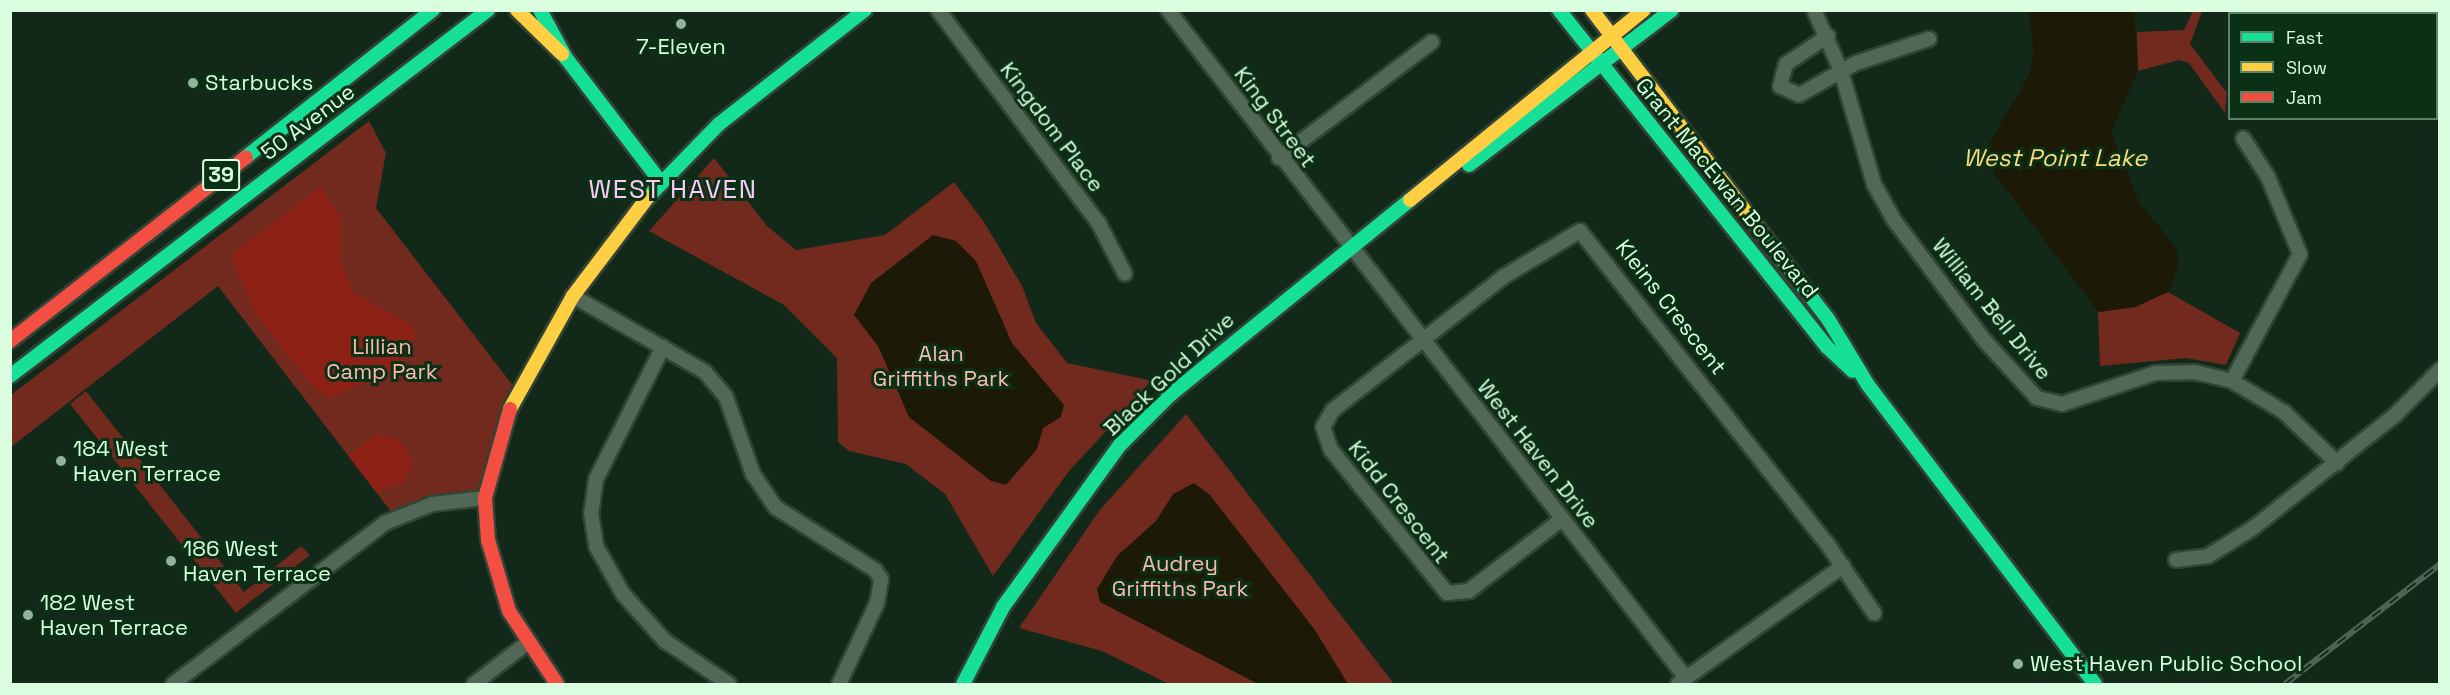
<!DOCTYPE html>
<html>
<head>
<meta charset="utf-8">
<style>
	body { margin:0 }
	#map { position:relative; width:2450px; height:695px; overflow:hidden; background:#122818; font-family:"Space Grotesk",sans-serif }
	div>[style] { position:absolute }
	.green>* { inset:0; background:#722a1f }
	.forest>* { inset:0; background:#8d2116 }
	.water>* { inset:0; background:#1d1907 }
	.roads { filter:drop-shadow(2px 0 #314435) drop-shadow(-2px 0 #314435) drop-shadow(0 2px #314435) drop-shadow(0 -2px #314435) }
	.street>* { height:14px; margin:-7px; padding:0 7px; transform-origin:7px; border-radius:7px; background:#506855 }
	.fast>* { height:14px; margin:-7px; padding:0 7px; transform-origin:7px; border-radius:7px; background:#16e098 }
	.slow>* { height:14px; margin:-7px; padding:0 7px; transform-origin:7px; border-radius:7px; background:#ffcf43 }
	.jam>* { height:14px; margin:-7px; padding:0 7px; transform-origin:7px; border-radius:7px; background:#f24e42 }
	.rail>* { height:6px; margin-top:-3px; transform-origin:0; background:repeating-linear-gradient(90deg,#0a3015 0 11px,#536858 0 22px); box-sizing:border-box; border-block:2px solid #536858 }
	.dots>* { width:16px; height:16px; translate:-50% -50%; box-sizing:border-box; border:3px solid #0a3015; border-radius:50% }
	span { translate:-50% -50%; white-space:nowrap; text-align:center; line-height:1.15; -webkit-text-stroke:6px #0a3015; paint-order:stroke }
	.shield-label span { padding:2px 4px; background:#0a3015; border:2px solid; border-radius:4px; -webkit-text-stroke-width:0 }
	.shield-label { font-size:21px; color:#dafddf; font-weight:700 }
	.poi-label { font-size:22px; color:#dafddf }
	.left { translate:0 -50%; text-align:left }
	.street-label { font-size:22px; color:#dafddf }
	.park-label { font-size:22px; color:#fbb9af }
	.water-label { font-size:24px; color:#fbd97e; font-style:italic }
	.quarter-label { font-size:26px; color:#fccbf7; letter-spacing:1.5px }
	.frame { position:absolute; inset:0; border:12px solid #dafddf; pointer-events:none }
	.legend { position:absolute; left:2228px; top:12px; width:210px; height:108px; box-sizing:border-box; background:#0a3015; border:2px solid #5d8266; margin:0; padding:8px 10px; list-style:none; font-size:18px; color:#dafddf }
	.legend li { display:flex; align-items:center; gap:12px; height:30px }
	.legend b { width:30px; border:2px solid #5d8266 }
</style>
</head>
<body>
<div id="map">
	<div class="green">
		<div style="clip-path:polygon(2193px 11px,2202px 11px,2190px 44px,2227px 93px,2225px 113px,2189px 63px,2179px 60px,2138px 71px,2137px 32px,2184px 30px)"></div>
		<div style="clip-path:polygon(369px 121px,386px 153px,376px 208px,518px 392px,485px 498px,396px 518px,218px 286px,11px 447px,11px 395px)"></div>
		<div style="clip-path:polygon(714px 158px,767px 226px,796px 250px,885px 235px,954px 182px,984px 222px,1022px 286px,1036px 323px,1067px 363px,1153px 381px,1069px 471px,993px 576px,945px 494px,906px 464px,849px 451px,838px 442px,837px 358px,784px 305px,649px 231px)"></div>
		<div style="clip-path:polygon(2168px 292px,2240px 333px,2226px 365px,2186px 358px,2100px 366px,2098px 312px,2135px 307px)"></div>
		<div style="clip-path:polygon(86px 391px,244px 592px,301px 546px,310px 555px,236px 613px,70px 404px)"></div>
		<div style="clip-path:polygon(1186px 414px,1394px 684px,1169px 684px,1102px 651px,1019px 628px,1099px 511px)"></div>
	</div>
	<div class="forest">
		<div style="clip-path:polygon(320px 187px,340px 216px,340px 261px,354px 294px,410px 324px,416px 334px,402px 365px,329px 398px,308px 381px,255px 313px,233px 262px,233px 254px)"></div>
		<div style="clip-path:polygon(376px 434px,399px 439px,413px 462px,404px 482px,376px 492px,349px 457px)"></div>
	</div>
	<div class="water">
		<div style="clip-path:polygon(2029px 11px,2134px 11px,2138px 71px,2111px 132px,2139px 202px,2177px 249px,2178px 268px,2168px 292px,2135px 307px,2098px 312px,1989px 166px,1986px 149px,2029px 75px,2034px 55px)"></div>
		<div style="clip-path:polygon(933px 235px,956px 241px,976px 261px,1012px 343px,1064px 405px,1061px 417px,1043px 428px,1037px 449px,1006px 485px,991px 481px,909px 417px,878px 346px,854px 315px,871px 283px)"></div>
		<div style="clip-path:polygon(1194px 483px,1210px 495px,1315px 630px,1348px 684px,1258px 684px,1100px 602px,1097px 589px,1117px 556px,1156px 521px,1173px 494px)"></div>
	</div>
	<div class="roads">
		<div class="street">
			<div style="left:938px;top:10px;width:268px;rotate:53deg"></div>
			<div style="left:1099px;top:224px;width:56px;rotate:62.5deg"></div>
			<div style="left:1168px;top:10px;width:845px;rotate:52.21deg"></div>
			<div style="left:1686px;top:678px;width:10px;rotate:143deg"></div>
			<div style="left:1814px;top:10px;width:67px;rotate:66.1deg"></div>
			<div style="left:1841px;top:71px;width:118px;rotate:73.7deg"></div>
			<div style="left:1874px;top:184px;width:41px;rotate:60.9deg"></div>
			<div style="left:1894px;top:220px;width:151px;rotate:53.1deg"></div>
			<div style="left:1985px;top:341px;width:77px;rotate:47.6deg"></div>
			<div style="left:2037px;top:398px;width:26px;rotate:13deg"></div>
			<div style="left:2062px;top:404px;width:98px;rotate:-18.4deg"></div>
			<div style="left:2155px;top:373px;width:39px;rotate:-1deg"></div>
			<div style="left:2194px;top:372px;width:39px;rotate:13deg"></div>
			<div style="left:2232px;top:381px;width:61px;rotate:30.8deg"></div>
			<div style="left:2284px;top:412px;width:74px;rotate:43.9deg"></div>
			<div style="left:1828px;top:36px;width:50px;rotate:146.3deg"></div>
			<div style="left:1786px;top:64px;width:23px;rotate:105deg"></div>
			<div style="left:1780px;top:86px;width:21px;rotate:25deg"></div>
			<div style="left:1799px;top:95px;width:65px;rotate:-29.3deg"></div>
			<div style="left:1856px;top:63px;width:77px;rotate:-18.2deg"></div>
			<div style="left:1279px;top:158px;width:192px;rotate:-37.2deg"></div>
			<div style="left:573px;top:296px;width:152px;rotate:29.9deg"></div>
			<div style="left:705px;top:372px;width:33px;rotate:50deg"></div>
			<div style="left:726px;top:397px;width:82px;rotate:70.7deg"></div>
			<div style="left:753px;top:474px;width:40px;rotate:56deg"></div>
			<div style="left:775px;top:507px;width:118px;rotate:32.2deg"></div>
			<div style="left:875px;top:570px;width:11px;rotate:56deg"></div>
			<div style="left:881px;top:579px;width:24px;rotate:99deg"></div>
			<div style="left:877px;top:603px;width:89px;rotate:115.1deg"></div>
			<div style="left:663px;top:347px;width:148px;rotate:116.9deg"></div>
			<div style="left:596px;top:479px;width:34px;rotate:98deg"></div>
			<div style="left:591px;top:513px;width:33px;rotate:81deg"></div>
			<div style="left:596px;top:546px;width:55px;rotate:60.6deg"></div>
			<div style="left:623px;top:594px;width:63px;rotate:48.2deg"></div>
			<div style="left:665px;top:641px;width:77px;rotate:33.9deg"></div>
			<div style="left:2232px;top:381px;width:144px;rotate:-61.8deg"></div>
			<div style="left:2300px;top:254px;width:83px;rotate:-112.6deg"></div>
			<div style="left:2268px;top:177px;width:46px;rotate:-122.7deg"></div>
			<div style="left:1562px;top:519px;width:118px;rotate:142.3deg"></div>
			<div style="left:1469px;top:591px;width:22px;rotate:175deg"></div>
			<div style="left:1447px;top:593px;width:184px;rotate:-129deg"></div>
			<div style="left:1331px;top:450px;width:24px;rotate:-109deg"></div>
			<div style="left:1323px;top:427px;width:20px;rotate:-60deg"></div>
			<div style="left:1333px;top:410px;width:216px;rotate:-38deg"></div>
			<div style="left:1503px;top:277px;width:90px;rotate:-30.9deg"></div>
			<div style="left:1580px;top:231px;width:397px;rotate:51.7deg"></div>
			<div style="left:1826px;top:542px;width:86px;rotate:55.9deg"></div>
			<div style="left:2176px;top:560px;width:32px;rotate:-7deg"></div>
			<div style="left:2208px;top:556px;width:53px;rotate:-31.9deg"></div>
			<div style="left:2253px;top:528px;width:181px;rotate:-38.5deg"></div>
			<div style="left:2395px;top:415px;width:64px;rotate:-45deg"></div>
			<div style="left:1686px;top:678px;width:193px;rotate:-35.5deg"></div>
			<div style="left:173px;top:684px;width:266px;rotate:-37.2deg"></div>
			<div style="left:385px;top:523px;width:51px;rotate:-22deg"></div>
			<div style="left:432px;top:504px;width:53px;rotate:-6.5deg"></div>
			<div style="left:474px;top:684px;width:67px;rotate:-37.7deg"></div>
		</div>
		<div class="fast">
			<div style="left:540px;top:10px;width:55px;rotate:61.6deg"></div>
			<div style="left:566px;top:58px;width:155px;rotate:52.6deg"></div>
			<div style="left:1559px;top:10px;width:431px;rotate:51.5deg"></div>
			<div style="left:1827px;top:347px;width:35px;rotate:43deg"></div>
			<div style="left:246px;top:157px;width:238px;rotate:-38.2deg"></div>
			<div style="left:1469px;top:165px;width:255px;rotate:-37.4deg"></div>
			<div style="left:648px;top:197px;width:102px;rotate:-45.8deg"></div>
			<div style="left:719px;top:124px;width:185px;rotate:-38deg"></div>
			<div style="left:1759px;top:229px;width:113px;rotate:52.5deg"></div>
			<div style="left:1828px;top:319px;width:77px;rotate:58.8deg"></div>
			<div style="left:1868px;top:385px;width:375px;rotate:52.8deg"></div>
			<div style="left:10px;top:376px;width:602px;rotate:-37.44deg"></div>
			<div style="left:963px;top:684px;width:87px;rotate:-62.5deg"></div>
			<div style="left:1003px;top:607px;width:200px;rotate:-54.2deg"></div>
			<div style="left:1120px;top:445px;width:71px;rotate:-45deg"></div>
			<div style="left:1170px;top:395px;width:309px;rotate:-39.1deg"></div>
		</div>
		<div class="slow">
			<div style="left:517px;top:10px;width:63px;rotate:44.4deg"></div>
			<div style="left:1592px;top:10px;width:275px;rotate:52.7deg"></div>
			<div style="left:2412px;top:10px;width:4px;rotate:90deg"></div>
			<div style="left:2436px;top:96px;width:10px;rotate:66deg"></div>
			<div style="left:1410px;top:200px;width:301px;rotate:-39.1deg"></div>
			<div style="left:510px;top:409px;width:129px;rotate:-60.9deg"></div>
			<div style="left:573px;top:296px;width:124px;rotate:-52.9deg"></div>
		</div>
		<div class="jam">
			<div style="left:10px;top:341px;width:299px;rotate:-37.9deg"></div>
			<div style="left:510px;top:409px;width:92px;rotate:105.7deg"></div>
			<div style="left:485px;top:498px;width:42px;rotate:85.9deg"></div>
			<div style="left:488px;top:540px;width:74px;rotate:73.5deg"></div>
			<div style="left:509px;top:611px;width:87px;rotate:56.7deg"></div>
		</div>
	</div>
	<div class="rail">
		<div style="left:2285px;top:684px;width:196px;rotate:-37.7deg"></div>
	</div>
	<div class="dots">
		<div style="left:681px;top:24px;background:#94b299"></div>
		<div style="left:193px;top:83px;background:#94b299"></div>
		<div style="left:61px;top:461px;background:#94b299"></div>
		<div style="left:171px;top:561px;background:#94b299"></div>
		<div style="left:28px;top:615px;background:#94b299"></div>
		<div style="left:2018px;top:664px;background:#94b299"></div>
	</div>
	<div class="shield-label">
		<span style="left:221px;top:175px">39</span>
	</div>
	<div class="poi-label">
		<span style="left:681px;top:47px">7-Eleven</span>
		<span class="left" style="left:205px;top:83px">Starbucks</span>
		<span class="left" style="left:73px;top:461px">184 West<br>Haven Terrace</span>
		<span class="left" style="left:183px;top:561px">186 West<br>Haven Terrace</span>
		<span class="left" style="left:40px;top:615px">182 West<br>Haven Terrace</span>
		<span class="left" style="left:2030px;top:664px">West Haven Public School</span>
	</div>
	<div class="street-label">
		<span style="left:1275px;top:117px;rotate:53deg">King Street</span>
		<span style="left:308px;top:122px;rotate:-37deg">50 Avenue</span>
		<span style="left:1052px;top:127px;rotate:53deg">Kingdom Place</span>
		<span style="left:1727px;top:188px;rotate:51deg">Grant MacEwan Boulevard</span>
		<span style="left:1671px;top:307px;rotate:52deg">Kleins Crescent</span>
		<span style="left:1992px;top:309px;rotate:51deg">William Bell Drive</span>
		<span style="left:1169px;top:374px;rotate:-43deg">Black Gold Drive</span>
		<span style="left:1538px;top:454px;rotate:52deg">West Haven Drive</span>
		<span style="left:1399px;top:502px;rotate:52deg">Kidd Crescent</span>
	</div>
	<div class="park-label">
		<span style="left:382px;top:359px">Lillian<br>Camp Park</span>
		<span style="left:941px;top:366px">Alan<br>Griffiths Park</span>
		<span style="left:1180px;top:576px">Audrey<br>Griffiths Park</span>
	</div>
	<div class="water-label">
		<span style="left:2055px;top:158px">West Point Lake</span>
	</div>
	<div class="quarter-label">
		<span style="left:673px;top:190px">WEST HAVEN</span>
	</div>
	<div class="frame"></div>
	<ul class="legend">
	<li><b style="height:8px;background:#16e098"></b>Fast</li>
	<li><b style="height:8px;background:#ffcf43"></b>Slow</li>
	<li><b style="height:8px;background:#f24e42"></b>Jam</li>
	</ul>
</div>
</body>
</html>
